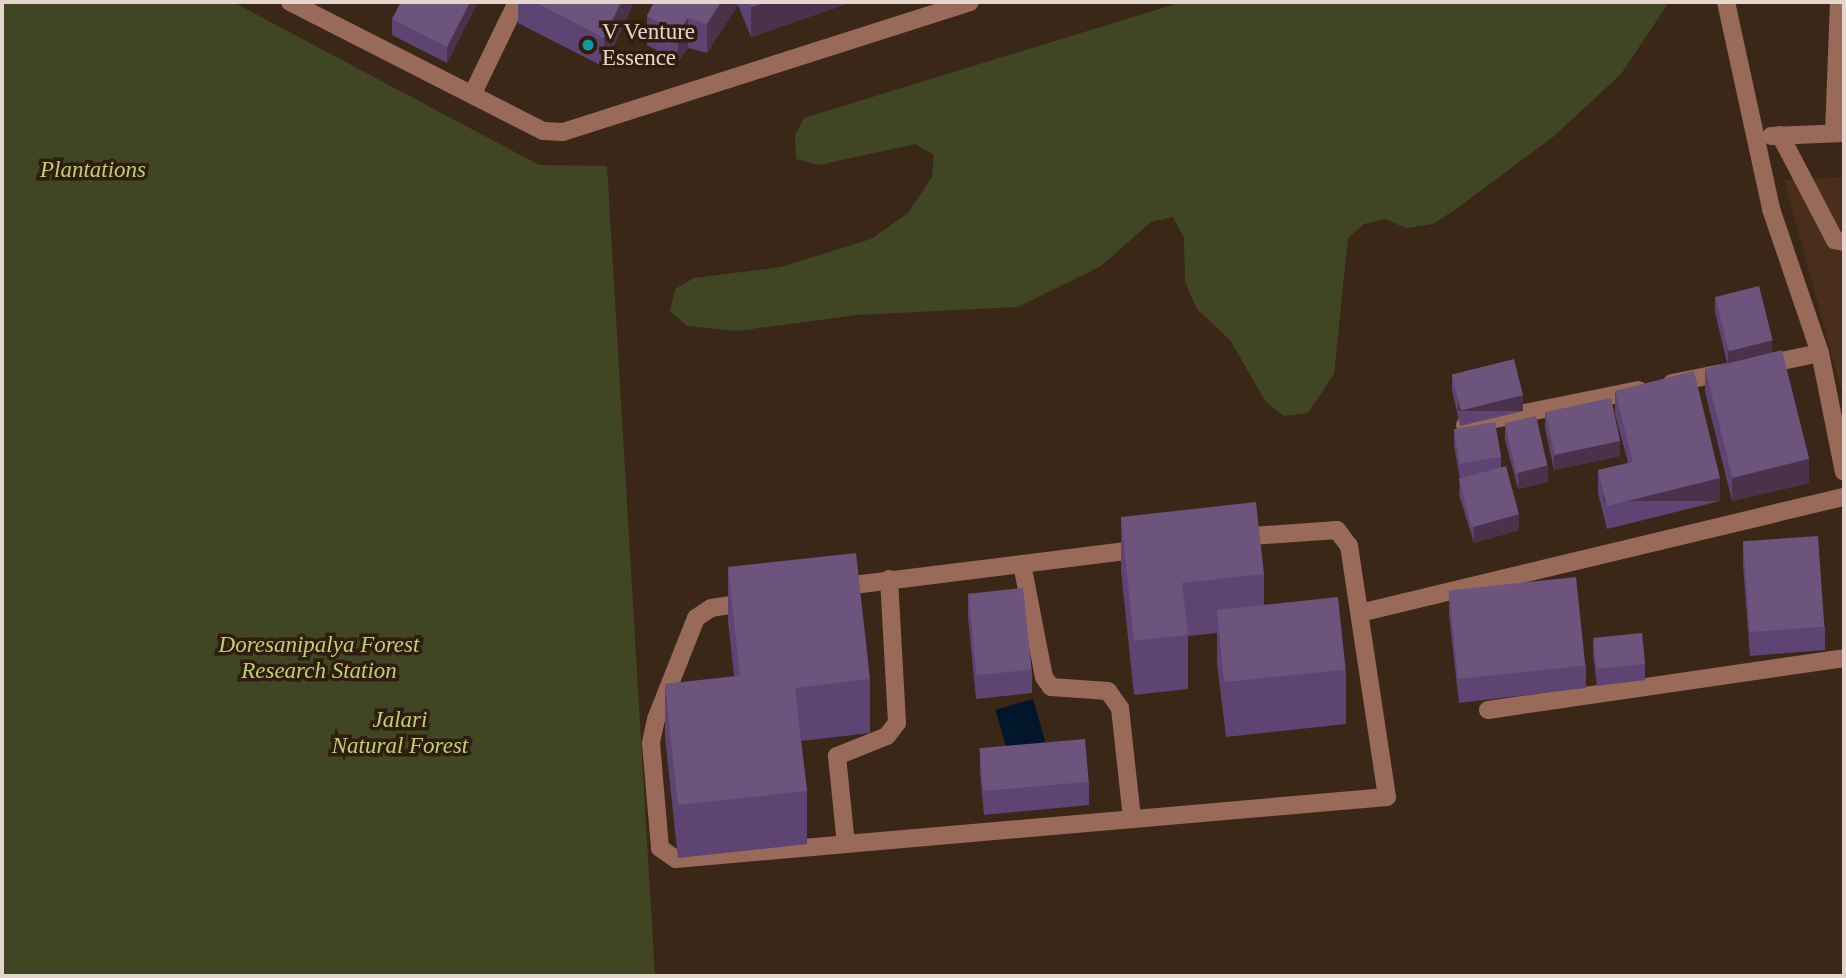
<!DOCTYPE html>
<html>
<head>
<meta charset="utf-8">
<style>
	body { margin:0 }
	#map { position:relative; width:1846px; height:978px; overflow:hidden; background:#3b2717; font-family:Georgia,serif }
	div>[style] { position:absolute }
	.built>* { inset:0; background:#492f1b }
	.green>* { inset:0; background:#404624 }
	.water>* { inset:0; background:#01152b; transform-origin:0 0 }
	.minor>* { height:18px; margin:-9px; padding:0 9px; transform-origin:9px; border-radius:9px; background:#99695a }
	.wall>* { inset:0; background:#5d4473 }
	.shaded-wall>* { inset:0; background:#49324a; transform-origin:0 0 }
	.building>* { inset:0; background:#6c547c; transform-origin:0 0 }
	.dots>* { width:19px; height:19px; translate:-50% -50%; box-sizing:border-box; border:4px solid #311d0e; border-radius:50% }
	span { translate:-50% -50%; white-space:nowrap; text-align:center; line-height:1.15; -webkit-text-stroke:7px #311d0e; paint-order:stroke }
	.poi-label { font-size:23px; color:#e4d6cc }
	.left { translate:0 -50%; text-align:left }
	.park-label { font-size:23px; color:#bfcf74; font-style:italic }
	.frame { position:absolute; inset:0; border:4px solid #e4d6cc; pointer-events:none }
</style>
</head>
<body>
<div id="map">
	<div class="built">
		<div style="clip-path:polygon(1844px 177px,1844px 399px,1784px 180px)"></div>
	</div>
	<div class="green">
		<div style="clip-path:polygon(2px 2px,233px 2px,539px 165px,607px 166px,655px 976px,2px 976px)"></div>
		<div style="clip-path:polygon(1182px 2px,1669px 2px,1621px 74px,1553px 137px,1456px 209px,1433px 224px,1406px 228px,1385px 219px,1364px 224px,1348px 238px,1334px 374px,1308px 413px,1284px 416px,1266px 402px,1230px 340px,1197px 309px,1185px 282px,1184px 238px,1173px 217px,1151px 222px,1101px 266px,1018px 307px,856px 315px,737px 331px,687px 326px,670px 311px,675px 289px,694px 278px,781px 267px,871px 239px,908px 213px,932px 177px,934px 155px,915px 144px,819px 165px,796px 159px,795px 136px,804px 118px)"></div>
	</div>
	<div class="water">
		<div style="left:1033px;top:699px;width:66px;height:39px;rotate:74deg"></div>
	</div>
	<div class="minor">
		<div style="left:290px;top:2px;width:284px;rotate:27deg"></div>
		<div style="left:543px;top:131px;width:20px;rotate:3deg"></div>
		<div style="left:563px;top:132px;width:427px;rotate:-17.7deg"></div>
		<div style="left:1726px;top:2px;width:212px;rotate:77.7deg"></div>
		<div style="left:1771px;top:209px;width:152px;rotate:71.2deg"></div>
		<div style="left:1820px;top:353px;width:121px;rotate:78.6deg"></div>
		<div style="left:473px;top:93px;width:101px;rotate:-64.2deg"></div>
		<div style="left:1834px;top:133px;width:131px;rotate:-87.8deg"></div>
		<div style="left:1780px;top:135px;width:119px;rotate:62.4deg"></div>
		<div style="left:1835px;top:240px;width:9px;rotate:13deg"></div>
		<div style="left:1771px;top:136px;width:73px;rotate:-2.4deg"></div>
		<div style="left:1762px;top:365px;width:59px;rotate:-11.7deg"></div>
		<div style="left:1672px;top:383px;width:56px;rotate:-11.3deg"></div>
		<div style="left:1465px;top:425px;width:177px;rotate:-11.4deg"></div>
		<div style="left:1022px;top:564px;width:115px;rotate:79deg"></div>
		<div style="left:1044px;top:677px;width:12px;rotate:55deg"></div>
		<div style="left:1051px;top:687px;width:57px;rotate:4deg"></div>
		<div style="left:1108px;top:691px;width:21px;rotate:55deg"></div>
		<div style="left:1120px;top:708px;width:112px;rotate:83.8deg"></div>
		<div style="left:889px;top:579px;width:144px;rotate:86.8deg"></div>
		<div style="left:897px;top:723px;width:16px;rotate:128deg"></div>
		<div style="left:887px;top:736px;width:54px;rotate:158.2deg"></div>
		<div style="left:837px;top:756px;width:88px;rotate:84.2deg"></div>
		<div style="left:846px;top:844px;width:543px;rotate:-4.97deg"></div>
		<div style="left:1387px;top:797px;width:254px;rotate:-98.6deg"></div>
		<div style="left:1349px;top:546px;width:20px;rotate:-127deg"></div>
		<div style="left:1337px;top:530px;width:101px;rotate:176deg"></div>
		<div style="left:837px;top:587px;width:307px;rotate:-7.1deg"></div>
		<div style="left:751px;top:602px;width:40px;rotate:171.5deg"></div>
		<div style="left:711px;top:608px;width:18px;rotate:146deg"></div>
		<div style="left:696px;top:618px;width:109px;rotate:111.6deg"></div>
		<div style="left:656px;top:719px;width:25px;rotate:102deg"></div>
		<div style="left:651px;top:743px;width:105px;rotate:85.1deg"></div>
		<div style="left:660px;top:848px;width:19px;rotate:35deg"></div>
		<div style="left:676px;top:859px;width:171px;rotate:-5deg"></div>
		<div style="left:1364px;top:612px;width:494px;rotate:-13.5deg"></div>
		<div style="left:1488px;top:710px;width:360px;rotate:-8.3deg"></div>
	</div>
	<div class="wall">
		<div style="clip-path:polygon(401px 2px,478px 2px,447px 63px,392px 35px,392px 19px)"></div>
		<div style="clip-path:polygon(518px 2px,634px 2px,604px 67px,518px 23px)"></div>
		<div style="clip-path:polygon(654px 2px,852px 2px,751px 37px,738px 5px,707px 53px,688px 48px,678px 62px,647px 45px,647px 16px)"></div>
		<div style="clip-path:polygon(1715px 296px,1772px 353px,1809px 483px,1732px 501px,1705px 392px,1705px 369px,1727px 363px,1715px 312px)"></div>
		<div style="clip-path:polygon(1452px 374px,1523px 411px,1460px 426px,1452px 390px)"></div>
		<div style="clip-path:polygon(1615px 391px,1720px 501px,1607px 529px,1598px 493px,1598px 470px,1628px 463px,1615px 414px)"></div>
		<div style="clip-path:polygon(1545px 412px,1620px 456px,1554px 470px,1545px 428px)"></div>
		<div style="clip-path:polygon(1505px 424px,1548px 482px,1518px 489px,1505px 440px)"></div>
		<div style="clip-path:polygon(1454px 430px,1501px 456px,1501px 468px,1519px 530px,1474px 543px,1459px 495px,1460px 479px,1454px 446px)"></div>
		<div style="clip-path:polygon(1121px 517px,1264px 574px,1264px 605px,1346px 670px,1346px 724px,1226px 737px,1217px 664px,1217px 633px,1188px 636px,1188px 689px,1134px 695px,1121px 571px)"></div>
		<div style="clip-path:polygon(1743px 542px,1825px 627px,1825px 650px,1750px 656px,1743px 565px)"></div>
		<div style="clip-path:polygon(728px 567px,870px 679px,870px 733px,801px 741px,807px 791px,807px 844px,678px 858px,665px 738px,665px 684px,734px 676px,728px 621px)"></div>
		<div style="clip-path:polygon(1449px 592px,1586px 665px,1586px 688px,1459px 703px,1449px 615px)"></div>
		<div style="clip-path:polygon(968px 593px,1032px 670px,1032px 693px,976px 699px,968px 616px)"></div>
		<div style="clip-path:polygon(1593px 639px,1645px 664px,1645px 680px,1597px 686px,1593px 655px)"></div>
		<div style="clip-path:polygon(980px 750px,1089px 782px,1089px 805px,984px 815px,980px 773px)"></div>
	</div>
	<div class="shaded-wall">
		<div style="clip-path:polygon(470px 2px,478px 2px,447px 63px,447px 47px)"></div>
		<div style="clip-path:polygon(621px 2px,634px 2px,604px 67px,604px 38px)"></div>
		<div style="clip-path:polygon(721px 2px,738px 2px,738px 5px,707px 53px,707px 24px)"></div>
		<div style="clip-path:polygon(767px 2px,852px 2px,751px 37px,751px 7px)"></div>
		<div style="clip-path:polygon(688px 18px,688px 48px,678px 62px,678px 32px)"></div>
		<div style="clip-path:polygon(1772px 340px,1772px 356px,1728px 366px,1728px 350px)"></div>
		<div style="left:1523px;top:395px;width:16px;height:65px;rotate:90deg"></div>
		<div style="clip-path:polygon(1620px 441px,1620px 456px,1554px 470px,1554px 454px)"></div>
		<div style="clip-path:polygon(1809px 459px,1809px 483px,1732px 501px,1732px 478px)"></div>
		<div style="clip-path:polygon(1548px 466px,1548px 482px,1518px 489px,1518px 473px)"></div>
		<div style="left:1720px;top:478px;width:23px;height:116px;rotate:90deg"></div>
		<div style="clip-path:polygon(1519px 514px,1519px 530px,1474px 543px,1474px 527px)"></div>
	</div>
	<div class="building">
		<div style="clip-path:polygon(401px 2px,470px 2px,447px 47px,392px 19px)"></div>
		<div style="clip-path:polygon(535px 2px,621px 2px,604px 38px)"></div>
		<div style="clip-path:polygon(654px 2px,721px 2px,707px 24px,688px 18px,678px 32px,647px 16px)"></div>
		<div style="clip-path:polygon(749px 2px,767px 2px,751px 7px)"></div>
		<div style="left:1759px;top:286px;width:56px;height:45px;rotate:76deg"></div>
		<div style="left:1782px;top:350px;width:112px;height:79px;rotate:76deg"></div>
		<div style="left:1514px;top:359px;width:37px;height:64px;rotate:76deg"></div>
		<div style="clip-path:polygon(1694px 371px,1720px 478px,1607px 506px,1598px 470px,1633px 462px,1615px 391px)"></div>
		<div style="left:1611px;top:398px;width:44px;height:67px;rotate:78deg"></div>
		<div style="left:1536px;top:416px;width:51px;height:32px;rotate:77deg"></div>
		<div style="left:1495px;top:422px;width:35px;height:42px;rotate:80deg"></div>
		<div style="left:1506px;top:466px;width:50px;height:49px;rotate:75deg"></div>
		<div style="clip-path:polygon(1256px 502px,1264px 574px,1182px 583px,1188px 635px,1134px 641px,1121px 517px)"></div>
		<div style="left:1818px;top:536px;width:91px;height:75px;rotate:86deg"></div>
		<div style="clip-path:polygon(856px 553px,870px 679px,795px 688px,807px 791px,678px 805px,665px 684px,740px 676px,728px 567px)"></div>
		<div style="left:1576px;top:577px;width:89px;height:128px;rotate:84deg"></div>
		<div style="left:1023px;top:588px;width:82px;height:55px;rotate:84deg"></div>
		<div style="left:1338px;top:597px;width:73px;height:122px;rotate:84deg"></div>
		<div style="left:1642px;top:633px;width:31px;height:49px;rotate:84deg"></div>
		<div style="left:1085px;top:739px;width:43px;height:106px;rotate:85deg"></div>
	</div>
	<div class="dots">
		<div style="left:588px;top:45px;background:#0f9aa8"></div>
	</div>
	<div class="poi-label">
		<span class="left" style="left:602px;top:45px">V Venture<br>Essence</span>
	</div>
	<div class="park-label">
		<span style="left:93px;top:170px">Plantations</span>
		<span style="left:319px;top:658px">Doresanipalya Forest<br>Research Station</span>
		<span style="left:400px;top:733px">Jalari<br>Natural Forest</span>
	</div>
	<div class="frame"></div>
</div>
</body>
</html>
